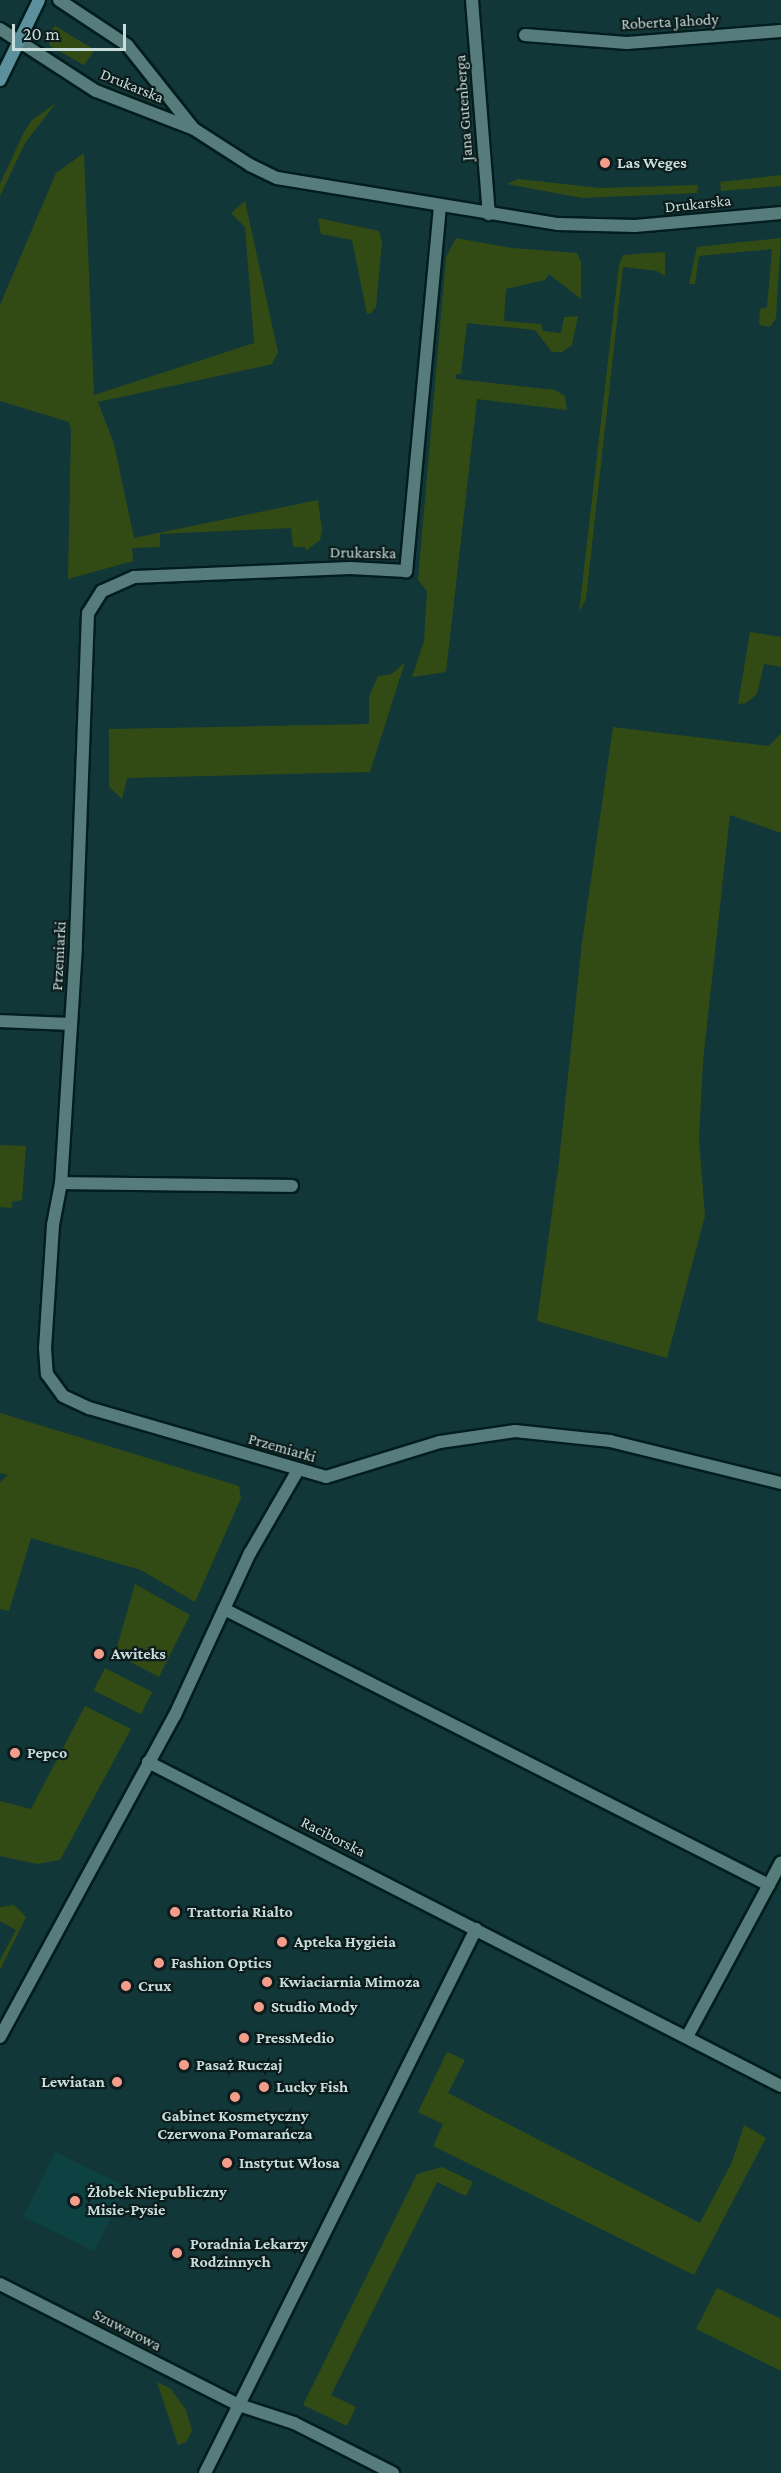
<!DOCTYPE html>
<html>
<head>
<meta charset="utf-8">
<style>
	body { margin:0 }
	#map { position:relative; width:781px; height:2473px; overflow:hidden; background:#123738; font-family:"Crimson Pro",serif }
	div>[style] { position:absolute }
	.built>* { inset:0; background:#0e4242; transform-origin:0 0 }
	.green>* { inset:0; background:#324b15; transform-origin:0 0 }
	.roads { filter:drop-shadow(2px 0 #021d1e) drop-shadow(-2px 0 #021d1e) drop-shadow(0 2px #021d1e) drop-shadow(0 -2px #021d1e) }
	.street>* { height:12px; margin:-6px; padding:0 6px; transform-origin:6px; border-radius:6px; background:#567c7c }
	.secondary>* { height:12px; margin:-6px; padding:0 6px; transform-origin:6px; border-radius:6px; background:#5b909c }
	.dots>* { width:16px; height:16px; translate:-50% -50%; box-sizing:border-box; border:3px solid #0c1c1c; border-radius:50% }
	span { translate:-50% -50%; white-space:nowrap; text-align:center; line-height:1.15; -webkit-text-stroke:4.5px #0c1c1c; paint-order:stroke }
	.street-label { font-size:16px; color:#c8dcdb }
	.poi-label { font-size:16px; color:#c8dcdb; font-weight:700 }
	.left { translate:0 -50%; text-align:left }
	.right { translate:-100% -50%; text-align:right }
	.scale { position:absolute; left:12px; top:24px; width:114px; height:27px; box-sizing:border-box; border:3px solid #c8dcdb; border-top:0; padding-left:8px; font-size:18px; line-height:21px; white-space:nowrap; color:#c8dcdb; -webkit-text-stroke:4px #0c1c1c; paint-order:stroke }
</style>
</head>
<body>
<div id="map">
	<div class="built">
		<div style="left:55px;top:2152px;width:79px;height:72px;rotate:26deg"></div>
	</div>
	<div class="green">
		<div style="clip-path:polygon(55px 26px,95px 50px,84px 65px,50px 46px,47px 36px)"></div>
		<div style="clip-path:polygon(56px 103px,25px 143px,0 196px,0 184px,23px 134px,32px 120px)"></div>
		<div style="clip-path:polygon(84px 153px,94px 395px,254px 343px,245px 227px,231px 213px,245px 201px,278px 352px,272px 364px,264px 366px,98px 402px,114px 444px,134px 538px,318px 500px,322px 531px,320px 540px,306px 551px,305px 547px,293px 547px,291px 528px,160px 534px,160px 547px,132px 548px,133px 561px,68px 579px,71px 430px,69px 422px,0 401px,0 305px,56px 173px)"></div>
		<div style="clip-path:polygon(781px 175px,781px 186px,721px 191px,720px 182px)"></div>
		<div style="clip-path:polygon(518px 179px,600px 188px,698px 185px,697px 193px,582px 198px,507px 184px)"></div>
		<div style="clip-path:polygon(318px 218px,379px 231px,382px 242px,376px 307px,371px 313px,367px 314px,352px 240px,321px 234px)"></div>
		<div style="clip-path:polygon(456px 238px,512px 248px,577px 253px,581px 262px,581px 299px,549px 274px,545px 280px,506px 289px,504px 321px,541px 324px,543px 331px,561px 333px,564px 317px,578px 316px,572px 345px,562px 352px,552px 352px,535px 330px,467px 323px,461px 374px,456px 374px,456px 379px,555px 390px,565px 396px,567px 410px,477px 399px,446px 672px,412px 677px,424px 641px,427px 591px,418px 580px,446px 257px)"></div>
		<div style="clip-path:polygon(781px 238px,776px 318px,770px 327px,759px 325px,760px 309px,767px 307px,772px 249px,699px 256px,695px 284px,689px 284px,697px 247px)"></div>
		<div style="clip-path:polygon(665px 252px,665px 276px,657px 271px,623px 267px,586px 599px,579px 612px,619px 265px,623px 255px)"></div>
		<div style="clip-path:polygon(750px 632px,781px 637px,781px 667px,764px 664px,757px 694px,746px 703px,738px 704px)"></div>
		<div style="clip-path:polygon(405px 662px,370px 772px,127px 778px,122px 799px,109px 787px,109px 729px,369px 724px,369px 696px,378px 676px,392px 674px)"></div>
		<div style="clip-path:polygon(613px 727px,769px 746px,781px 733px,781px 833px,730px 815px,703px 1061px,699px 1139px,705px 1216px,667px 1358px,537px 1321px,559px 1162px,582px 942px)"></div>
		<div style="clip-path:polygon(0 1145px,26px 1146px,22px 1200px,12px 1202px,12px 1208px,0 1207px)"></div>
		<div style="clip-path:polygon(0 1413px,239px 1486px,241px 1498px,195px 1602px,141px 1570px,31px 1538px,9px 1611px,0 1609px,0 1482px,8px 1475px,0 1473px)"></div>
		<div style="clip-path:polygon(135px 1584px,190px 1615px,159px 1677px,115px 1654px)"></div>
		<div style="left:105px;top:1668px;width:53px;height:25px;rotate:27deg"></div>
		<div style="clip-path:polygon(85px 1706px,131px 1729px,60px 1860px,37px 1864px,0 1856px,0 1801px,31px 1809px)"></div>
		<div style="clip-path:polygon(14px 1905px,26px 1917px,0 1970px,0 1960px,16px 1930px,0 1921px,0 1907px)"></div>
		<div style="clip-path:polygon(447px 2052px,465px 2060px,448px 2093px,700px 2223px,732px 2162px,744px 2125px,766px 2138px,694px 2275px,433px 2146px,443px 2124px,418px 2112px)"></div>
		<div style="clip-path:polygon(442px 2167px,473px 2182px,466px 2196px,437px 2182px,331px 2395px,356px 2407px,347px 2426px,303px 2405px,417px 2174px)"></div>
		<div style="clip-path:polygon(717px 2288px,781px 2319px,781px 2371px,696px 2329px)"></div>
		<div style="clip-path:polygon(157px 2382px,171px 2389px,186px 2410px,192px 2431px,186px 2442px,178px 2445px)"></div>
	</div>
	<div class="roads">
		<div class="street">
			<div style="left:59px;top:0;width:82px;rotate:33.5deg"></div>
			<div style="left:127px;top:45px;width:106px;rotate:51.5deg"></div>
			<div style="left:472px;top:0;width:215px;rotate:85.5deg"></div>
			<div style="left:0;top:29px;width:114px;rotate:32.9deg"></div>
			<div style="left:96px;top:91px;width:105px;rotate:21.2deg"></div>
			<div style="left:194px;top:129px;width:67px;rotate:32.7deg"></div>
			<div style="left:250px;top:165px;width:30px;rotate:26deg"></div>
			<div style="left:277px;top:178px;width:285px;rotate:9.3deg"></div>
			<div style="left:558px;top:224px;width:77px;rotate:1.5deg"></div>
			<div style="left:635px;top:226px;width:147px;rotate:-5.1deg"></div>
			<div style="left:525px;top:35px;width:102px;rotate:4.5deg"></div>
			<div style="left:627px;top:43px;width:154px;rotate:-4.5deg"></div>
			<div style="left:440px;top:206px;width:367px;rotate:95.3deg"></div>
			<div style="left:406px;top:571px;width:56px;rotate:-176.9deg"></div>
			<div style="left:350px;top:568px;width:216px;rotate:177.6deg"></div>
			<div style="left:134px;top:577px;width:35px;rotate:156deg"></div>
			<div style="left:102px;top:591px;width:26px;rotate:122deg"></div>
			<div style="left:88px;top:613px;width:333px;rotate:92.1deg"></div>
			<div style="left:76px;top:946px;width:237px;rotate:93.6deg"></div>
			<div style="left:61px;top:1183px;width:43px;rotate:100.8deg"></div>
			<div style="left:53px;top:1225px;width:123px;rotate:93.7deg"></div>
			<div style="left:45px;top:1348px;width:26px;rotate:86deg"></div>
			<div style="left:47px;top:1374px;width:27px;rotate:54deg"></div>
			<div style="left:63px;top:1396px;width:29px;rotate:25deg"></div>
			<div style="left:89px;top:1408px;width:247px;rotate:16.2deg"></div>
			<div style="left:326px;top:1477px;width:119px;rotate:-17.1deg"></div>
			<div style="left:440px;top:1442px;width:76px;rotate:-8.3deg"></div>
			<div style="left:515px;top:1431px;width:96px;rotate:6deg"></div>
			<div style="left:610px;top:1441px;width:176px;rotate:13.8deg"></div>
			<div style="left:0;top:1021px;width:71px;rotate:2.4deg"></div>
			<div style="left:61px;top:1183px;width:231px;rotate:0.7deg"></div>
			<div style="left:224px;top:1609px;width:611px;rotate:26.86deg"></div>
			<div style="left:148px;top:1762px;width:711px;rotate:27.11deg"></div>
			<div style="left:688px;top:2035px;width:196px;rotate:-61.7deg"></div>
			<div style="left:0;top:2037px;width:366px;rotate:-61.5deg"></div>
			<div style="left:175px;top:1715px;width:179px;rotate:-65.2deg"></div>
			<div style="left:250px;top:1553px;width:96px;rotate:-60deg"></div>
			<div style="left:0;top:2284px;width:268px;rotate:26.9deg"></div>
			<div style="left:239px;top:2405px;width:58px;rotate:18.1deg"></div>
			<div style="left:294px;top:2423px;width:111px;rotate:26.8deg"></div>
			<div style="left:205px;top:2473px;width:608px;rotate:-63.52deg"></div>
		</div>
		<div class="secondary">
			<div style="left:0;top:80px;width:89px;rotate:-64deg"></div>
		</div>
	</div>
	<div class="dots">
		<div style="left:605px;top:163px;background:#f49d8b"></div>
		<div style="left:99px;top:1654px;background:#f49d8b"></div>
		<div style="left:15px;top:1753px;background:#f49d8b"></div>
		<div style="left:175px;top:1912px;background:#f49d8b"></div>
		<div style="left:282px;top:1942px;background:#f49d8b"></div>
		<div style="left:159px;top:1963px;background:#f49d8b"></div>
		<div style="left:267px;top:1982px;background:#f49d8b"></div>
		<div style="left:126px;top:1986px;background:#f49d8b"></div>
		<div style="left:259px;top:2007px;background:#f49d8b"></div>
		<div style="left:244px;top:2038px;background:#f49d8b"></div>
		<div style="left:184px;top:2065px;background:#f49d8b"></div>
		<div style="left:117px;top:2082px;background:#f49d8b"></div>
		<div style="left:264px;top:2087px;background:#f49d8b"></div>
		<div style="left:235px;top:2097px;background:#f49d8b"></div>
		<div style="left:227px;top:2163px;background:#f49d8b"></div>
		<div style="left:75px;top:2201px;background:#f49d8b"></div>
		<div style="left:177px;top:2253px;background:#f49d8b"></div>
	</div>
	<div class="street-label">
		<span style="left:670px;top:22px;rotate:-3deg">Roberta Jahody</span>
		<span style="left:132px;top:86px;rotate:22deg">Drukarska</span>
		<span style="left:464px;top:108px;rotate:-94deg">Jana Gutenberga</span>
		<span style="left:698px;top:204px;rotate:-6deg">Drukarska</span>
		<span style="left:363px;top:553px;rotate:1deg">Drukarska</span>
		<span style="left:59px;top:956px;rotate:-87deg">Przemiarki</span>
		<span style="left:282px;top:1448px;rotate:16deg">Przemiarki</span>
		<span style="left:333px;top:1837px;rotate:27deg">Raciborska</span>
		<span style="left:127px;top:2330px;rotate:27deg">Szuwarowa</span>
	</div>
	<div class="poi-label">
		<span class="left" style="left:617px;top:163px">Las Weges</span>
		<span class="left" style="left:111px;top:1654px">Awiteks</span>
		<span class="left" style="left:27px;top:1753px">Pepco</span>
		<span class="left" style="left:187px;top:1912px">Trattoria Rialto</span>
		<span class="left" style="left:294px;top:1942px">Apteka Hygieia</span>
		<span class="left" style="left:171px;top:1963px">Fashion Optics</span>
		<span class="left" style="left:279px;top:1982px">Kwiaciarnia Mimoza</span>
		<span class="left" style="left:138px;top:1986px">Crux</span>
		<span class="left" style="left:271px;top:2007px">Studio Mody</span>
		<span class="left" style="left:256px;top:2038px">PressMedio</span>
		<span class="left" style="left:196px;top:2065px">Pasaż Ruczaj</span>
		<span class="right" style="left:105px;top:2082px">Lewiatan</span>
		<span class="left" style="left:276px;top:2087px">Lucky Fish</span>
		<span style="left:235px;top:2125px">Gabinet Kosmetyczny<br>Czerwona Pomarańcza</span>
		<span class="left" style="left:239px;top:2163px">Instytut Włosa</span>
		<span class="left" style="left:87px;top:2201px">Żłobek Niepubliczny<br>Misie-Pysie</span>
		<span class="left" style="left:190px;top:2253px">Poradnia Lekarzy<br>Rodzinnych</span>
	</div>
	<div class="scale">20 m</div>
</div>
</body>
</html>
